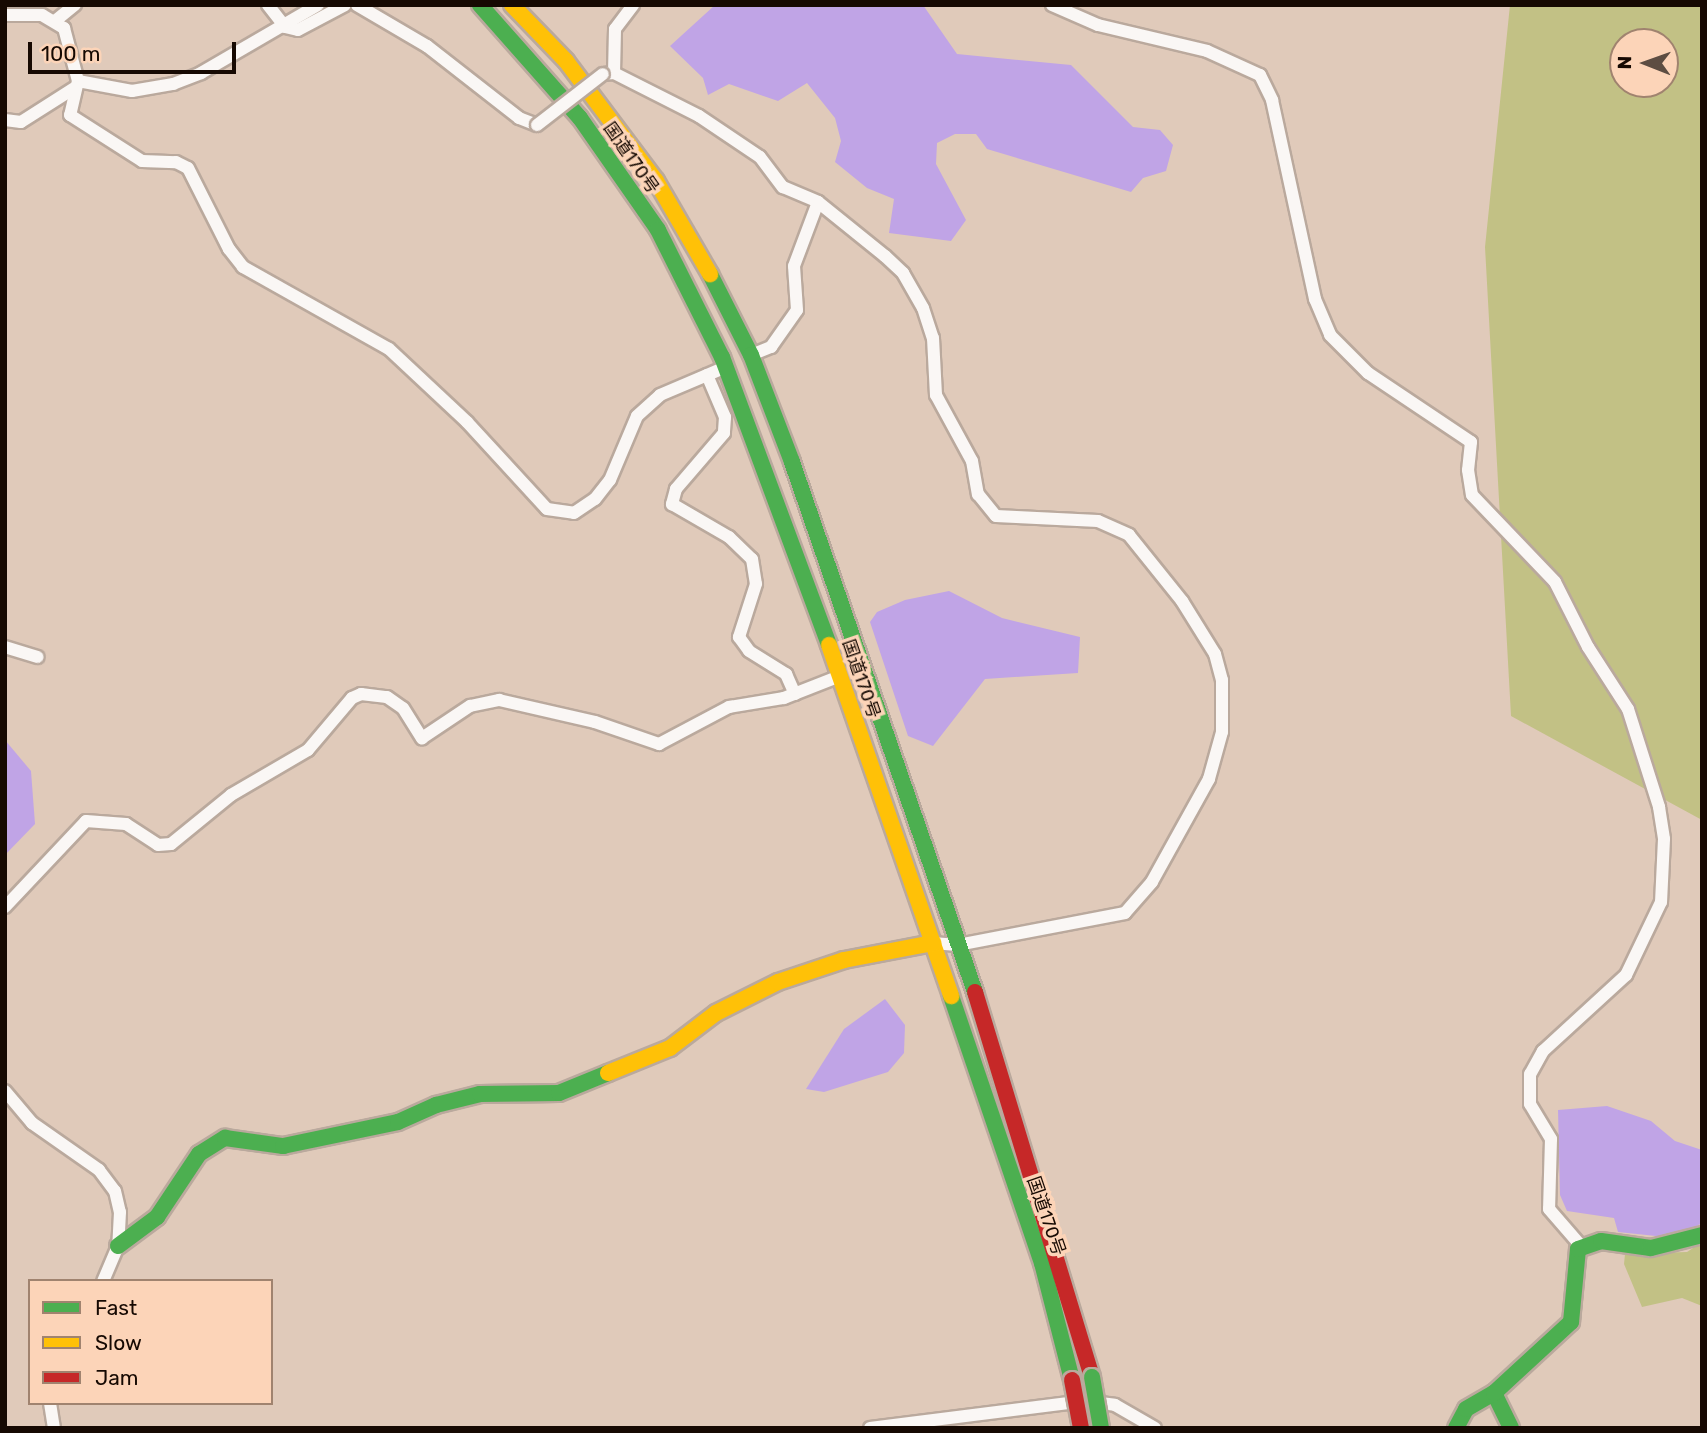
<!DOCTYPE html>
<html>
<head>
<meta charset="utf-8">
<style>
	body { margin:0 }
	#map { position:relative; width:1707px; height:1433px; overflow:hidden; background:#e0caba; font-family:Rubik,"Noto Sans JP",sans-serif }
	div>[style] { position:absolute }
	.green>* { inset:0; background:#c2c185 }
	.water>* { inset:0; background:#c0a4e6 }
	.roads { filter:drop-shadow(2px 0 #baa99d) drop-shadow(-2px 0 #baa99d) drop-shadow(0 2px #baa99d) drop-shadow(0 -2px #baa99d) }
	.street>* { height:12px; margin:-6px; padding:0 6px; transform-origin:6px; border-radius:6px; background:#faf7f5 }
	.fast>* { height:16px; margin:-8px; padding:0 8px; transform-origin:8px; border-radius:8px; background:#4caf50 }
	.slow>* { height:16px; margin:-8px; padding:0 8px; transform-origin:8px; border-radius:8px; background:#ffc107 }
	.jam>* { height:16px; margin:-8px; padding:0 8px; transform-origin:8px; border-radius:8px; background:#c62828 }
	.bridges { filter:drop-shadow(2px 0 #baa99d) drop-shadow(-2px 0 #baa99d) drop-shadow(0 2px #baa99d) drop-shadow(0 -2px #baa99d) }
	.street-bridge>* { height:12px; margin:-6px; padding:0 6px; transform-origin:6px; border-radius:6px; background:#faf7f5 }
	.fast-bridge>* { height:16px; margin:-8px; padding:0 8px; transform-origin:8px; border-radius:8px; background:#4caf50 }
	.jam-bridge>* { height:16px; margin:-8px; padding:0 8px; transform-origin:8px; border-radius:8px; background:#c62828 }
	span { translate:-50% -50%; white-space:nowrap; text-align:center; line-height:1.15; -webkit-text-stroke:7px #fcd4b8; paint-order:stroke }
	.street-label { font-size:18px; color:#160902 }
	.frame { position:absolute; inset:0; border:7px solid #160902; pointer-events:none }
	.legend { position:absolute; left:28px; top:1279px; width:245px; height:126px; box-sizing:border-box; background:#fcd4b8; border:2px solid #a0836f; margin:0; padding:9px 12px; list-style:none; font-size:21px; color:#160902 }
	.legend li { display:flex; align-items:center; gap:14px; height:35px }
	.legend b { width:35px; border:2px solid #a0836f }
	.north { position:absolute; left:1609px; top:28px; width:70px; height:70px; box-sizing:border-box; background:#fcd4b8; border:2px solid #a0836f; border-radius:50%; rotate:271deg; font-size:19px; font-weight:700; line-height:28px; text-align:center; color:#160902 }
	.north::after { content:''; display:block; margin:auto; width:24px; height:32px; background:#5d4d42; clip-path:polygon(50% 0,100% 100%,50% 72%,0 100%) }
	.scale { position:absolute; left:28px; top:42px; width:208px; height:32px; box-sizing:border-box; border:4px solid #160902; border-top:0; padding-left:9px; font-size:21px; line-height:24px; white-space:nowrap; color:#160902; -webkit-text-stroke:5px #fcd4b8; paint-order:stroke }
</style>
</head>
<body>
<div id="map">
	<div class="green">
		<div style="clip-path:polygon(evenodd,1510px 5px,1702px 5px,1702px 820px,1511px 716px,1485px 247px,1510px 5px,1623px 42px,1665px 42px,1665px 84px,1623px 84px,1623px 42px)"></div>
		<div style="clip-path:polygon(1702px 1242px,1702px 1306px,1682px 1298px,1642px 1307px,1624px 1264px,1625px 1254px,1687px 1252px)"></div>
	</div>
	<div class="water">
		<div style="clip-path:polygon(715px 5px,923px 5px,957px 54px,1071px 65px,1133px 127px,1160px 130px,1173px 145px,1166px 171px,1143px 178px,1131px 192px,987px 149px,976px 134px,955px 134px,937px 143px,936px 164px,966px 220px,951px 241px,889px 233px,894px 199px,867px 188px,835px 162px,841px 141px,835px 118px,807px 83px,778px 101px,729px 84px,708px 95px,703px 78px,670px 46px)"></div>
		<div style="clip-path:polygon(949px 591px,1002px 618px,1080px 637px,1078px 673px,985px 679px,933px 746px,908px 736px,870px 622px,877px 612px,905px 600px)"></div>
		<div style="clip-path:polygon(5px 740px,31px 771px,35px 824px,5px 855px)"></div>
		<div style="clip-path:polygon(885px 999px,905px 1025px,904px 1053px,888px 1072px,824px 1092px,806px 1089px,844px 1029px)"></div>
		<div style="clip-path:polygon(1607px 1106px,1651px 1121px,1675px 1141px,1702px 1150px,1702px 1223px,1675px 1238px,1618px 1232px,1614px 1218px,1567px 1211px,1560px 1195px,1558px 1110px)"></div>
	</div>
	<div class="roads">
		<div class="street">
			<div style="left:268px;top:5px;width:28px;rotate:52deg"></div>
			<div style="left:285px;top:27px;width:13px;rotate:13deg"></div>
			<div style="left:298px;top:30px;width:53px;rotate:-28deg"></div>
			<div style="left:357px;top:5px;width:81px;rotate:30.4deg"></div>
			<div style="left:427px;top:46px;width:117px;rotate:38deg"></div>
			<div style="left:519px;top:118px;width:19px;rotate:21deg"></div>
			<div style="left:1052px;top:5px;width:50px;rotate:23.5deg"></div>
			<div style="left:1098px;top:25px;width:112px;rotate:13.4deg"></div>
			<div style="left:1207px;top:51px;width:58px;rotate:24.4deg"></div>
			<div style="left:1260px;top:75px;width:28px;rotate:64deg"></div>
			<div style="left:1272px;top:100px;width:204px;rotate:77.8deg"></div>
			<div style="left:1315px;top:299px;width:39px;rotate:67deg"></div>
			<div style="left:1330px;top:335px;width:54px;rotate:45deg"></div>
			<div style="left:1368px;top:373px;width:124px;rotate:33.8deg"></div>
			<div style="left:1471px;top:442px;width:28px;rotate:96deg"></div>
			<div style="left:1468px;top:470px;width:25px;rotate:81deg"></div>
			<div style="left:1472px;top:495px;width:120px;rotate:46.3deg"></div>
			<div style="left:1555px;top:582px;width:73px;rotate:63.1deg"></div>
			<div style="left:1588px;top:647px;width:74px;rotate:57.2deg"></div>
			<div style="left:1628px;top:709px;width:103px;rotate:72.4deg"></div>
			<div style="left:1659px;top:807px;width:32px;rotate:81deg"></div>
			<div style="left:1664px;top:839px;width:63px;rotate:92.7deg"></div>
			<div style="left:1661px;top:902px;width:81px;rotate:115.6deg"></div>
			<div style="left:1626px;top:975px;width:113px;rotate:137.5deg"></div>
			<div style="left:1543px;top:1051px;width:26px;rotate:119deg"></div>
			<div style="left:1530px;top:1074px;width:30px;rotate:90deg"></div>
			<div style="left:1530px;top:1104px;width:41px;rotate:59deg"></div>
			<div style="left:1551px;top:1139px;width:70px;rotate:91.6deg"></div>
			<div style="left:1549px;top:1209px;width:49px;rotate:49.1deg"></div>
			<div style="left:1581px;top:1246px;width:4px;rotate:135deg"></div>
			<div style="left:5px;top:15px;width:37px"></div>
			<div style="left:42px;top:15px;width:26px;rotate:31deg"></div>
			<div style="left:64px;top:28px;width:55px;rotate:75.2deg"></div>
			<div style="left:78px;top:81px;width:35px;rotate:103deg"></div>
			<div style="left:70px;top:115px;width:85px;rotate:32.6deg"></div>
			<div style="left:142px;top:161px;width:34px;rotate:2deg"></div>
			<div style="left:176px;top:162px;width:13px;rotate:27deg"></div>
			<div style="left:188px;top:168px;width:91px;rotate:63.2deg"></div>
			<div style="left:229px;top:249px;width:23px;rotate:52deg"></div>
			<div style="left:243px;top:267px;width:167px;rotate:29.3deg"></div>
			<div style="left:389px;top:349px;width:107px;rotate:43.1deg"></div>
			<div style="left:467px;top:422px;width:118px;rotate:47.4deg"></div>
			<div style="left:547px;top:509px;width:27px;rotate:8deg"></div>
			<div style="left:574px;top:513px;width:25px;rotate:-34deg"></div>
			<div style="left:595px;top:499px;width:24px;rotate:-52deg"></div>
			<div style="left:610px;top:480px;width:69px;rotate:-67.1deg"></div>
			<div style="left:637px;top:416px;width:31px;rotate:-42deg"></div>
			<div style="left:660px;top:395px;width:72px;rotate:-23deg"></div>
			<div style="left:55px;top:21px;width:26px;rotate:-39deg"></div>
			<div style="left:614px;top:73px;width:44px;rotate:-88.7deg"></div>
			<div style="left:615px;top:29px;width:30px;rotate:-53deg"></div>
			<div style="left:603px;top:74px;width:11px;rotate:-5deg"></div>
			<div style="left:614px;top:73px;width:95px;rotate:26.8deg"></div>
			<div style="left:699px;top:116px;width:73px;rotate:33.9deg"></div>
			<div style="left:760px;top:157px;width:38px;rotate:53deg"></div>
			<div style="left:783px;top:187px;width:38px;rotate:23deg"></div>
			<div style="left:818px;top:202px;width:86px;rotate:38.9deg"></div>
			<div style="left:885px;top:256px;width:25px;rotate:43deg"></div>
			<div style="left:903px;top:273px;width:40px;rotate:60.3deg"></div>
			<div style="left:923px;top:308px;width:32px;rotate:72deg"></div>
			<div style="left:933px;top:338px;width:57px;rotate:87deg"></div>
			<div style="left:936px;top:395px;width:75px;rotate:61.4deg"></div>
			<div style="left:972px;top:461px;width:34px;rotate:80deg"></div>
			<div style="left:978px;top:494px;width:28px;rotate:51deg"></div>
			<div style="left:996px;top:516px;width:102px;rotate:2.8deg"></div>
			<div style="left:1098px;top:521px;width:34px;rotate:24deg"></div>
			<div style="left:1129px;top:535px;width:85px;rotate:51.2deg"></div>
			<div style="left:1182px;top:601px;width:62px;rotate:58.1deg"></div>
			<div style="left:1215px;top:654px;width:27px;rotate:75deg"></div>
			<div style="left:1222px;top:680px;width:52px;rotate:90deg"></div>
			<div style="left:1222px;top:732px;width:49px;rotate:105.5deg"></div>
			<div style="left:1209px;top:779px;width:118px;rotate:119deg"></div>
			<div style="left:1152px;top:882px;width:41px;rotate:131.1deg"></div>
			<div style="left:1125px;top:913px;width:171px;rotate:169.2deg"></div>
			<div style="left:957px;top:945px;width:24px;rotate:-175deg"></div>
			<div style="left:78px;top:81px;width:55px;rotate:10.5deg"></div>
			<div style="left:132px;top:91px;width:42px;rotate:-9.7deg"></div>
			<div style="left:173px;top:84px;width:30px;rotate:-21deg"></div>
			<div style="left:201px;top:73px;width:135px;rotate:-30.2deg"></div>
			<div style="left:5px;top:120px;width:16px;rotate:7deg"></div>
			<div style="left:21px;top:122px;width:65px;rotate:-32.5deg"></div>
			<div style="left:751px;top:355px;width:22px;rotate:-22deg"></div>
			<div style="left:771px;top:347px;width:45px;rotate:-54.9deg"></div>
			<div style="left:797px;top:310px;width:44px;rotate:-93.9deg"></div>
			<div style="left:794px;top:266px;width:68px;rotate:-69.4deg"></div>
			<div style="left:707px;top:375px;width:46px;rotate:66.8deg"></div>
			<div style="left:725px;top:417px;width:16px;rotate:94deg"></div>
			<div style="left:724px;top:433px;width:74px;rotate:130.6deg"></div>
			<div style="left:676px;top:489px;width:16px;rotate:105deg"></div>
			<div style="left:672px;top:504px;width:66px;rotate:30.1deg"></div>
			<div style="left:729px;top:537px;width:32px;rotate:44deg"></div>
			<div style="left:752px;top:559px;width:25px;rotate:81deg"></div>
			<div style="left:756px;top:584px;width:56px;rotate:107.8deg"></div>
			<div style="left:739px;top:637px;width:17px;rotate:54deg"></div>
			<div style="left:749px;top:651px;width:44px;rotate:31.9deg"></div>
			<div style="left:786px;top:674px;width:22px;rotate:66deg"></div>
			<div style="left:5px;top:647px;width:34px;rotate:17deg"></div>
			<div style="left:5px;top:907px;width:118px;rotate:-46.7deg"></div>
			<div style="left:86px;top:821px;width:40px;rotate:4.3deg"></div>
			<div style="left:126px;top:824px;width:38px;rotate:33deg"></div>
			<div style="left:158px;top:845px;width:13px;rotate:-4deg"></div>
			<div style="left:171px;top:844px;width:77px;rotate:-39.2deg"></div>
			<div style="left:231px;top:795px;width:89px;rotate:-30.3deg"></div>
			<div style="left:308px;top:750px;width:68px;rotate:-49.8deg"></div>
			<div style="left:352px;top:698px;width:10px;rotate:-24deg"></div>
			<div style="left:361px;top:694px;width:26px;rotate:7deg"></div>
			<div style="left:387px;top:697px;width:19px;rotate:35deg"></div>
			<div style="left:403px;top:708px;width:36px;rotate:58deg"></div>
			<div style="left:422px;top:738px;width:58px;rotate:-33.7deg"></div>
			<div style="left:470px;top:706px;width:30px;rotate:-12deg"></div>
			<div style="left:499px;top:700px;width:98px;rotate:12.9deg"></div>
			<div style="left:595px;top:722px;width:68px;rotate:19deg"></div>
			<div style="left:659px;top:744px;width:79px;rotate:-27.9deg"></div>
			<div style="left:729px;top:707px;width:56px;rotate:-9.3deg"></div>
			<div style="left:784px;top:698px;width:60px;rotate:-21.4deg"></div>
			<div style="left:5px;top:1091px;width:42px;rotate:49.8deg"></div>
			<div style="left:32px;top:1123px;width:82px;rotate:35deg"></div>
			<div style="left:99px;top:1170px;width:26px;rotate:53deg"></div>
			<div style="left:115px;top:1191px;width:22px;rotate:77deg"></div>
			<div style="left:120px;top:1212px;width:34px;rotate:93deg"></div>
			<div style="left:118px;top:1246px;width:38px;rotate:113deg"></div>
			<div style="left:50px;top:1403px;width:25px;rotate:81deg"></div>
			<div style="left:870px;top:1428px;width:216px;rotate:-7.2deg"></div>
			<div style="left:1084px;top:1401px;width:31px;rotate:7deg"></div>
			<div style="left:1115px;top:1405px;width:46px;rotate:29.9deg"></div>
		</div>
		<div class="fast">
			<div style="left:480px;top:5px;width:151px;rotate:48.5deg"></div>
			<div style="left:580px;top:118px;width:136px;rotate:55.1deg"></div>
			<div style="left:658px;top:230px;width:142px;rotate:63.3deg"></div>
			<div style="left:722px;top:357px;width:307px;rotate:69.6deg"></div>
			<div style="left:710px;top:274px;width:91px;rotate:63.2deg"></div>
			<div style="left:751px;top:355px;width:115px;rotate:69deg"></div>
			<div style="left:792px;top:462px;width:561px;rotate:70.95deg"></div>
			<div style="left:951px;top:996px;width:282px;rotate:71.2deg"></div>
			<div style="left:1042px;top:1263px;width:121px;rotate:75.6deg"></div>
			<div style="left:118px;top:1246px;width:49px;rotate:-36.6deg"></div>
			<div style="left:157px;top:1217px;width:76px;rotate:-56.3deg"></div>
			<div style="left:199px;top:1154px;width:31px;rotate:-32deg"></div>
			<div style="left:225px;top:1138px;width:59px;rotate:7.9deg"></div>
			<div style="left:283px;top:1146px;width:117px;rotate:-11.8deg"></div>
			<div style="left:398px;top:1122px;width:42px;rotate:-24.1deg"></div>
			<div style="left:436px;top:1105px;width:45px;rotate:-14deg"></div>
			<div style="left:480px;top:1094px;width:79px;rotate:-0.7deg"></div>
			<div style="left:559px;top:1093px;width:53px;rotate:-22.2deg"></div>
			<div style="left:1494px;top:1393px;width:39px;rotate:64deg"></div>
			<div style="left:1456px;top:1428px;width:21px;rotate:-62deg"></div>
			<div style="left:1466px;top:1409px;width:32px;rotate:-30deg"></div>
			<div style="left:1494px;top:1393px;width:105px;rotate:-42.7deg"></div>
			<div style="left:1571px;top:1322px;width:73px;rotate:-84.5deg"></div>
			<div style="left:1578px;top:1249px;width:24px;rotate:-19deg"></div>
			<div style="left:1601px;top:1241px;width:50px;rotate:8deg"></div>
			<div style="left:1651px;top:1248px;width:53px;rotate:-14.3deg"></div>
		</div>
		<div class="slow">
			<div style="left:512px;top:5px;width:78px;rotate:46deg"></div>
			<div style="left:566px;top:61px;width:150px;rotate:53.1deg"></div>
			<div style="left:656px;top:181px;width:108px;rotate:59.9deg"></div>
			<div style="left:829px;top:645px;width:372px;rotate:70.8deg"></div>
			<div style="left:608px;top:1073px;width:67px;rotate:-22deg"></div>
			<div style="left:670px;top:1048px;width:58px;rotate:-37.3deg"></div>
			<div style="left:716px;top:1013px;width:69px;rotate:-26.6deg"></div>
			<div style="left:778px;top:982px;width:70px;rotate:-18.4deg"></div>
			<div style="left:844px;top:960px;width:91px;rotate:-10.8deg"></div>
		</div>
		<div class="jam">
			<div style="left:975px;top:992px;width:402px;rotate:73.1deg"></div>
		</div>
	</div>
	<div class="bridges">
		<div class="street-bridge">
			<div style="left:537px;top:125px;width:83px;rotate:-37.7deg"></div>
		</div>
		<div class="fast-bridge">
			<div style="left:1092px;top:1377px;width:52px;rotate:80deg"></div>
		</div>
		<div class="jam-bridge">
			<div style="left:1072px;top:1380px;width:49px;rotate:79.4deg"></div>
		</div>
	</div>
	<div class="street-label">
		<span style="left:631px;top:158px;rotate:55deg">国道170号</span>
		<span style="left:861px;top:679px;rotate:71deg">国道170号</span>
		<span style="left:1046px;top:1216px;rotate:71deg">国道170号</span>
	</div>
	<div class="frame"></div>
	<ul class="legend">
	<li><b style="height:9px;background:#4caf50"></b>Fast</li>
	<li><b style="height:9px;background:#ffc107"></b>Slow</li>
	<li><b style="height:9px;background:#c62828"></b>Jam</li>
	</ul>
	<div class="north">N</div>
	<div class="scale">100 m</div>
</div>
</body>
</html>
